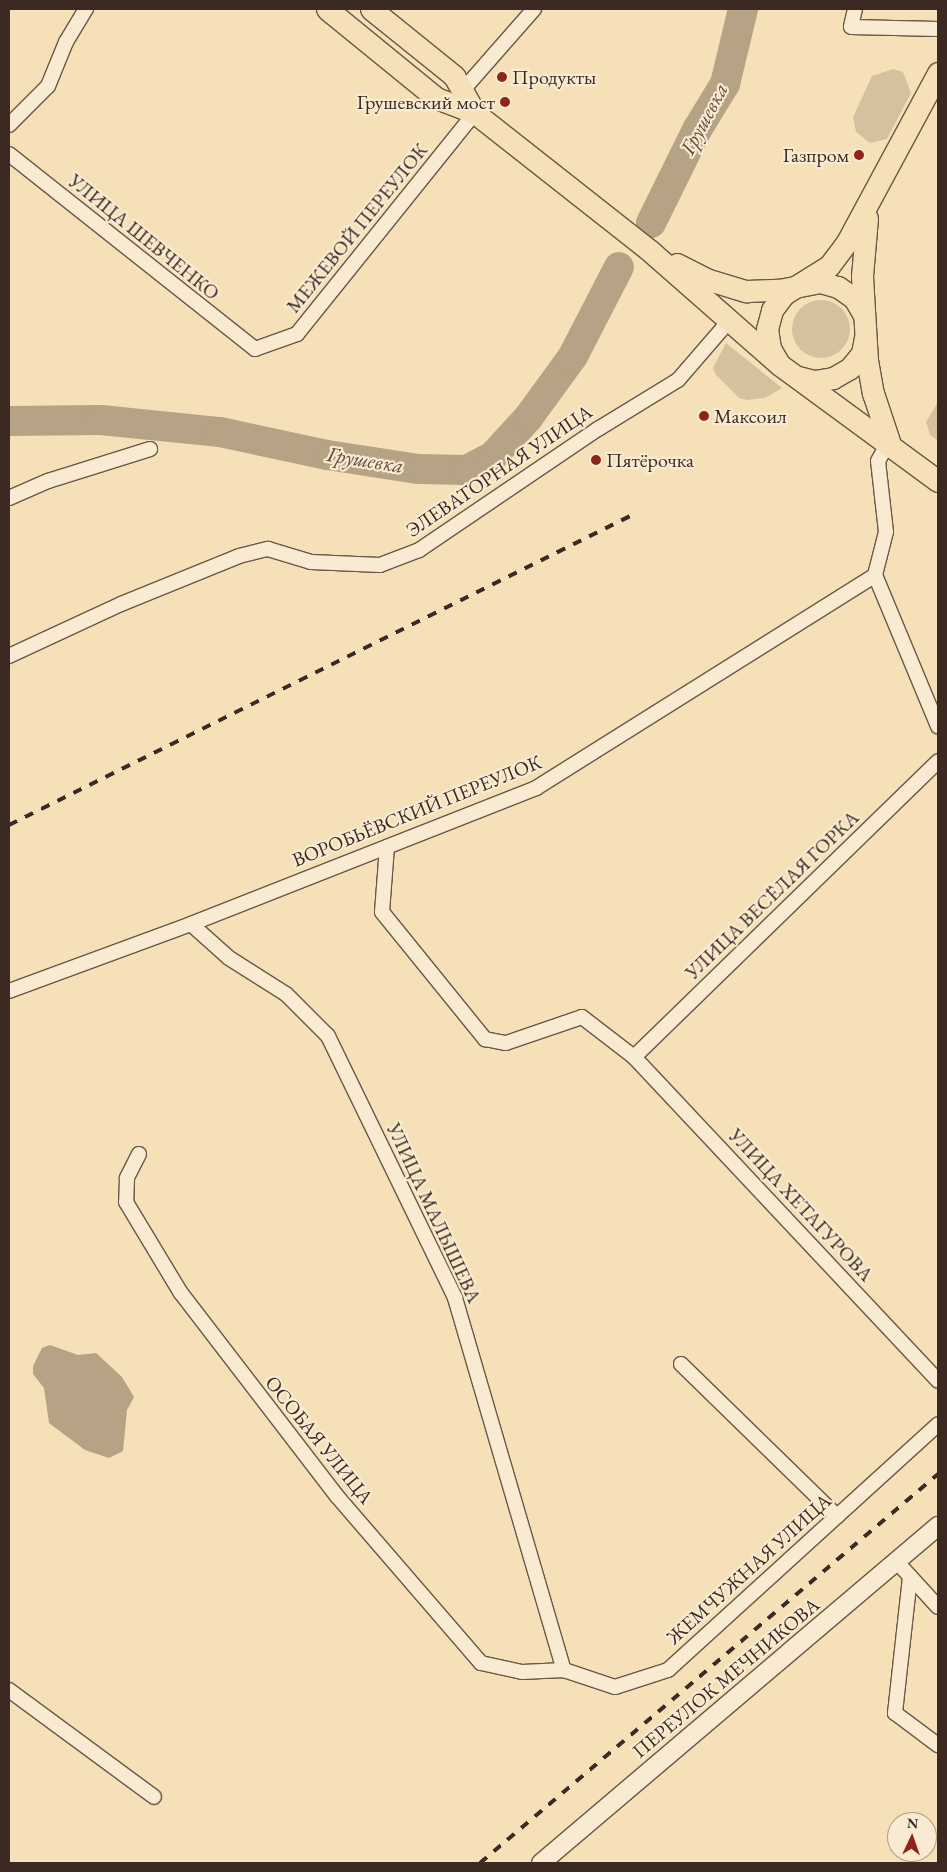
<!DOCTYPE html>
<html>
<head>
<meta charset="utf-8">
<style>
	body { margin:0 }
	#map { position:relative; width:947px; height:1872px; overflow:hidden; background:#f5e0b8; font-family:"EB Garamond",serif }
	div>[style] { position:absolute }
	.green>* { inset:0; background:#d6c19e }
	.round { border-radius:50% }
	.water>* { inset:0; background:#b6a285 }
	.river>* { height:30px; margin:-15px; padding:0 15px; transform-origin:15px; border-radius:15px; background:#b6a285 }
	.roads { filter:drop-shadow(1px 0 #6a5747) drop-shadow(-1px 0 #6a5747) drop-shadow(0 1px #6a5747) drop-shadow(0 -1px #6a5747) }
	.minor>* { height:14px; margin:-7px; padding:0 7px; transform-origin:7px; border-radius:7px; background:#f8ebd1 }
	.tertiary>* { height:18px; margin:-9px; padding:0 9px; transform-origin:9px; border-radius:9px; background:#f8ebd1 }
	.primary>* { height:21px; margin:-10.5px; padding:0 10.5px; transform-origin:10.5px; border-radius:10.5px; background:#f5e0b8 }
	.rail>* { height:4px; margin-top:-2px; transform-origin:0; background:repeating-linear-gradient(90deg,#3c2921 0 9px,transparent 0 18px) }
	.dots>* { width:14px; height:14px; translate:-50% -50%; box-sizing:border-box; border:2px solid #f8ebd1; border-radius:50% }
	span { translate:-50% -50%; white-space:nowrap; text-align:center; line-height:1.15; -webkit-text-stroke:4.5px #f8ebd1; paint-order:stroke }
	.poi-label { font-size:20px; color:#3c2921 }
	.left { translate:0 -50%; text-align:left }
	.right { translate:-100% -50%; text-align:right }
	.street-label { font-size:20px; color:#3c2921 }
	.water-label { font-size:21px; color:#614d3f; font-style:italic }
	.frame { position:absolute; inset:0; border:10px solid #3c2921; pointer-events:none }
	.north { position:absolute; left:887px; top:1812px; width:50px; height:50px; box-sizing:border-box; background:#f8ebd1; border:1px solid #ad9d8b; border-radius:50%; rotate:3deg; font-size:14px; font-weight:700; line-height:20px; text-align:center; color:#3c2921 }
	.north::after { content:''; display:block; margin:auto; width:18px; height:22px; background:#8f2418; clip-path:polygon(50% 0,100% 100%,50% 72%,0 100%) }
</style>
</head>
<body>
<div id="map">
	<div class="green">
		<div style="clip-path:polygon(893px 69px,903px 72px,911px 93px,887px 139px,870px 143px,856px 132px,853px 117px,872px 76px)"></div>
		<div class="round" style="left:792px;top:300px;width:58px;height:58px"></div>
		<div style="clip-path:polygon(726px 343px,782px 388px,765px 398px,747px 400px,739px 398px,716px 375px,713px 368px)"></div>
		<div style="clip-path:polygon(938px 402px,938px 441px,930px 435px,926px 422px)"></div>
	</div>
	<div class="water">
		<div style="clip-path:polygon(50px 1345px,78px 1355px,96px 1353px,122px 1377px,134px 1397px,127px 1410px,123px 1451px,109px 1458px,85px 1450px,49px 1423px,44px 1388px,33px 1374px,33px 1366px,42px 1348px)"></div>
	</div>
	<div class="river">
		<div style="left:651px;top:223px;width:106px;rotate:-63.7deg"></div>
		<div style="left:698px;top:128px;width:52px;rotate:-58.5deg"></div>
		<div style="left:725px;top:84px;width:77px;rotate:-76.5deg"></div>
		<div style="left:9px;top:421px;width:92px;rotate:-0.6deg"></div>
		<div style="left:101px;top:420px;width:120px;rotate:5.8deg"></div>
		<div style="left:220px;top:432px;width:109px;rotate:12.1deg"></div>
		<div style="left:327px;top:455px;width:93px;rotate:8.7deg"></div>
		<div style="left:419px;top:469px;width:47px;rotate:1.2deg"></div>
		<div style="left:466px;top:470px;width:30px;rotate:-27deg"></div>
		<div style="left:493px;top:456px;width:52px;rotate:-47.4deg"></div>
		<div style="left:528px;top:418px;width:77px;rotate:-54deg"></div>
		<div style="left:573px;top:356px;width:100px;rotate:-62.7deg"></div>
	</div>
	<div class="roads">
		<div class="minor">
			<div style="left:855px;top:9px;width:18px;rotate:103deg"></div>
			<div style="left:851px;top:27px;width:87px;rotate:1.3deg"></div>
			<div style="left:462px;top:91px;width:109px;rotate:-48.7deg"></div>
			<div style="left:9px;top:125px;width:55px;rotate:-45deg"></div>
			<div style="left:48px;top:86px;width:48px;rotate:-67.8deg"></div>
			<div style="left:66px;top:42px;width:39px;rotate:-59deg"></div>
			<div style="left:9px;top:154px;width:314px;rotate:38.4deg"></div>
			<div style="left:255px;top:349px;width:45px;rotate:-19.7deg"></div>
			<div style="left:297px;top:334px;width:284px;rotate:-51.2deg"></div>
			<div style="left:9px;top:498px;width:43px;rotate:-23.6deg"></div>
			<div style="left:48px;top:481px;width:107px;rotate:-17.4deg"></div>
			<div style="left:875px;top:575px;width:164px;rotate:67.4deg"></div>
			<div style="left:9px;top:656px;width:123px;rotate:-24.9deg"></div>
			<div style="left:121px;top:604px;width:127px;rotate:-22.1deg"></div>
			<div style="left:239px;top:556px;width:30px;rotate:-14deg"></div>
			<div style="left:268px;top:549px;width:45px;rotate:16.8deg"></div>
			<div style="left:311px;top:562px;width:69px;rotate:2.5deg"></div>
			<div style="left:380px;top:565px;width:42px;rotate:-21deg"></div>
			<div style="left:419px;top:550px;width:216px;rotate:-34.1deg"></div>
			<div style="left:598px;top:429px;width:94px;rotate:-31.5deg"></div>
			<div style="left:678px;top:380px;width:78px;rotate:-49.2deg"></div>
			<div style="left:387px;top:847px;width:65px;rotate:94.4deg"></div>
			<div style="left:382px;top:912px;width:164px;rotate:51deg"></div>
			<div style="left:485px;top:1039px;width:21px;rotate:11deg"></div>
			<div style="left:506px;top:1043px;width:80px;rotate:-18.9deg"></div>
			<div style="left:582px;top:1017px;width:66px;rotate:37.6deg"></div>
			<div style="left:634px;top:1057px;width:444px;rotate:46.8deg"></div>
			<div style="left:191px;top:924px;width:51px;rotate:41.8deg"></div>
			<div style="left:229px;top:958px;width:67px;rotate:32.3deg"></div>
			<div style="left:286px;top:994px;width:59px;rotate:45deg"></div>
			<div style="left:328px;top:1036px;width:291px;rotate:64.1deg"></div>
			<div style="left:455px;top:1298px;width:388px;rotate:73.7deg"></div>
			<div style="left:9px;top:991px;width:194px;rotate:-20.2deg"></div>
			<div style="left:191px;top:924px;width:371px;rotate:-21.5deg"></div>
			<div style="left:536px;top:788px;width:400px;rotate:-32.1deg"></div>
			<div style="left:875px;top:575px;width:44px;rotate:-75.7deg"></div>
			<div style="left:886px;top:532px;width:71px;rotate:-96.4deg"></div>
			<div style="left:878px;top:461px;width:23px;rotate:-61deg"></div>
			<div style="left:634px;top:1057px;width:424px;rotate:-44.2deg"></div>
			<div style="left:139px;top:1154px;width:27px;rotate:117deg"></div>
			<div style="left:127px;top:1178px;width:24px;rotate:92deg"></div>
			<div style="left:126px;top:1202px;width:106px;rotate:58.9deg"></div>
			<div style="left:181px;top:1293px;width:255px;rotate:52.5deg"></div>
			<div style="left:336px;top:1495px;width:222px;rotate:49.2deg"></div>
			<div style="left:481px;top:1663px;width:42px;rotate:12.4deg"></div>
			<div style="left:522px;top:1672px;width:42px;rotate:-2.7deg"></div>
			<div style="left:564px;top:1670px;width:54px;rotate:18.4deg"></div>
			<div style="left:615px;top:1687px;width:56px;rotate:-17.8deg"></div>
			<div style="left:668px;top:1670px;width:365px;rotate:-42.3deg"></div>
			<div style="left:681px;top:1364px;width:218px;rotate:44.3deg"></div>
			<div style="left:896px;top:1561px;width:62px;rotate:47.6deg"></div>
			<div style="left:910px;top:1577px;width:137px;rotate:96.3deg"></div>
			<div style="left:895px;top:1713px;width:54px;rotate:36.7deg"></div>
			<div style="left:9px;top:1690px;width:180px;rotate:36.4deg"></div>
		</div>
		<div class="tertiary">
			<div style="left:541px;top:1863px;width:521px;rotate:-40.33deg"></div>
		</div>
		<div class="primary">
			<div style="left:327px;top:9px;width:141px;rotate:39.2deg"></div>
			<div style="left:436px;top:98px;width:42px;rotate:21deg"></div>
			<div style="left:475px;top:113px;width:221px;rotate:38.2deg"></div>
			<div style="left:649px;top:250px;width:174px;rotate:41.3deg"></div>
			<div style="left:780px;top:365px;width:196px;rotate:36.3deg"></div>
			<div style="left:371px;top:9px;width:107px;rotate:38.9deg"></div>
			<div style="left:454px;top:76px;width:43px;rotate:60.4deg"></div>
			<div style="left:867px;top:218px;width:58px;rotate:94.9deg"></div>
			<div style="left:862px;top:276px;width:84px;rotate:86.6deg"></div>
			<div style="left:867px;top:360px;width:34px;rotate:80deg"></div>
			<div style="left:873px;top:393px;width:51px;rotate:71.6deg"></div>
			<div style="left:677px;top:264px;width:36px;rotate:27deg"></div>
			<div style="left:709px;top:280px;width:39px;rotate:17deg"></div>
			<div style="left:746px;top:291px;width:33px;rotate:-2deg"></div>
			<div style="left:779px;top:290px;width:42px;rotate:-11deg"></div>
			<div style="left:820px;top:282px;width:19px;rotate:16deg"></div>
			<div style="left:838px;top:287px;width:19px;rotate:35deg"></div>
			<div style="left:854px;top:298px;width:20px;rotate:60deg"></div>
			<div style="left:778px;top:362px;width:16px;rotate:-120deg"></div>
			<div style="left:770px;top:348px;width:19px;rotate:-99deg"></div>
			<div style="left:767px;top:329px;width:20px;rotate:-75deg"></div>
			<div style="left:772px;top:310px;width:20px;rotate:-53deg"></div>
			<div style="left:784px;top:294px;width:53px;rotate:-31.9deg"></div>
			<div style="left:829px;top:266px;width:30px;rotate:-53deg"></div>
			<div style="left:847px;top:242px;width:192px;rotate:-61.7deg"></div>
			<div style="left:798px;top:377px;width:16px;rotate:14deg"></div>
			<div style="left:814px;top:381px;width:19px;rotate:-9deg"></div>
			<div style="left:833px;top:378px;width:20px;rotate:-30deg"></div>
			<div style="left:850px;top:368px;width:19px;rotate:-51deg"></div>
			<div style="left:862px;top:353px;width:15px;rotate:-79deg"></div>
		</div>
	</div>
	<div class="rail">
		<div style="left:9px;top:825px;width:698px;rotate:-26.45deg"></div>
		<div style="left:480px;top:1863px;width:601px;rotate:-40.34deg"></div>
	</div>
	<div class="dots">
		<div style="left:502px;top:77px;background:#8f2418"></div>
		<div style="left:505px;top:102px;background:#8f2418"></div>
		<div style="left:859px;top:155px;background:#8f2418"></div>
		<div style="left:704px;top:416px;background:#8f2418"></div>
		<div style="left:596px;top:460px;background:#8f2418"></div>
	</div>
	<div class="poi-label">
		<span class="left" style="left:512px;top:77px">Продукты</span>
		<span class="right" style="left:495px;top:102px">Грушевский мост</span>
		<span class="right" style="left:849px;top:155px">Газпром</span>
		<span class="left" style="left:714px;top:416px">Максоил</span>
		<span class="left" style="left:606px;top:460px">Пятёрочка</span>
	</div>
	<div class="street-label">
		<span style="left:357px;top:228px;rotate:-51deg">МЕЖЕВОЙ ПЕРЕУЛОК</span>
		<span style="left:144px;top:237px;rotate:39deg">УЛИЦА ШЕВЧЕНКО</span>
		<span style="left:499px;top:471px;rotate:-34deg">ЭЛЕВАТОРНАЯ УЛИЦА</span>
		<span style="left:417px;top:811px;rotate:-22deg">ВОРОБЬЁВСКИЙ ПЕРЕУЛОК</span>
		<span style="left:772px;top:895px;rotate:-44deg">УЛИЦА ВЕСЁЛАЯ ГОРКА</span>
		<span style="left:801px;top:1205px;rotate:47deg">УЛИЦА ХЕТАГУРОВА</span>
		<span style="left:434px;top:1213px;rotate:65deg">УЛИЦА МАЛЫШЕВА</span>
		<span style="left:319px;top:1440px;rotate:51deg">ОСОБАЯ УЛИЦА</span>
		<span style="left:749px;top:1569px;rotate:-42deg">ЖЕМЧУЖНАЯ УЛИЦА</span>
		<span style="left:726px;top:1678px;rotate:-40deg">ПЕРЕУЛОК МЕЧНИКОВА</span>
	</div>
	<div class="water-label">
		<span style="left:704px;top:119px;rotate:-62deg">Грушевка</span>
		<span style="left:365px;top:460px;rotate:9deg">Грушевка</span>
	</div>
	<div class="frame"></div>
	<div class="north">N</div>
</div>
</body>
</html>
